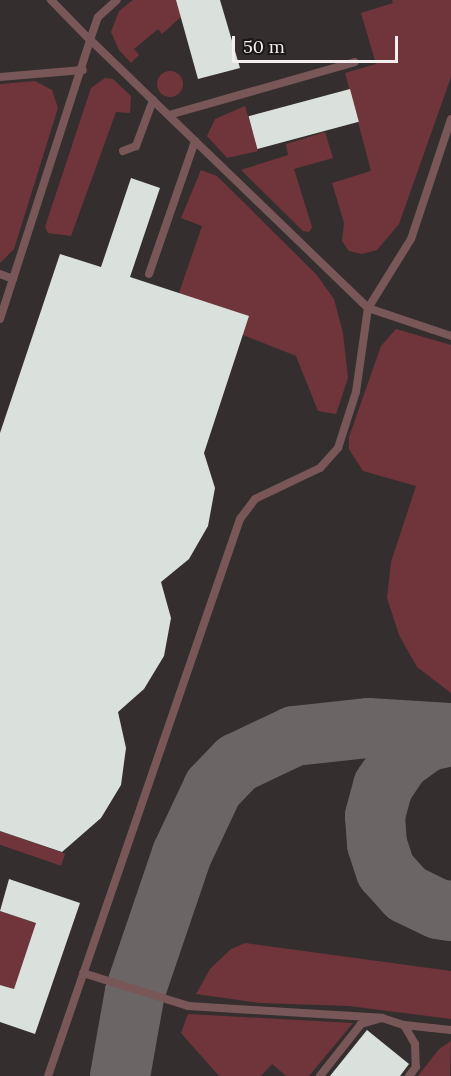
<!DOCTYPE html>
<html>
<head>
<meta charset="utf-8">
<style>
	body { margin:0 }
	#map { position:relative; width:451px; height:1076px; overflow:hidden; background:#352e2e; font-family:Lora,serif }
	div>[style] { position:absolute }
	.green>* { inset:0; background:#70353a; transform-origin:0 0 }
	.round { border-radius:50% }
	.taxiway>* { height:60px; margin:-30px; padding:0 30px; transform-origin:30px; border-radius:30px; background:#6c6566 }
	.building>* { inset:0; background:#dae0db; transform-origin:0 0 }
	.lane>* { height:8px; margin:-4px; padding:0 4px; transform-origin:4px; border-radius:4px; background:#795758 }
	span { translate:-50% -50%; white-space:nowrap; text-align:center; line-height:1.15; -webkit-text-stroke:6px #1a1717; paint-order:stroke }
	.scale { position:absolute; left:232px; top:36px; width:166px; height:27px; box-sizing:border-box; border:3px solid #f3eeef; border-top:0; padding-left:8px; font-size:18px; line-height:21px; white-space:nowrap; color:#f3eeef; -webkit-text-stroke:4px #1a1717; paint-order:stroke }
</style>
</head>
<body>
<div id="map">
	<div class="green">
		<div style="clip-path:polygon(133px 0,176px 0,181px 17px,162px 34px,158px 29px,134px 49px,139px 55px,131px 63px,119px 50px,111px 32px,119px 11px)"></div>
		<div style="clip-path:polygon(392px 0,451px 0,451px 77px,399px 224px,377px 250px,362px 254px,349px 251px,342px 241px,344px 223px,332px 183px,371px 171px,345px 73px,376px 64px,361px 13px,393px 3px)"></div>
		<div class="round" style="left:157px;top:71px;width:26px;height:26px"></div>
		<div style="clip-path:polygon(105px 78px,113px 79px,131px 96px,130px 113px,116px 112px,71px 236px,48px 233px,45px 227px,91px 88px)"></div>
		<div style="clip-path:polygon(35px 81px,52px 90px,58px 108px,14px 249px,0 263px,0 84px)"></div>
		<div style="clip-path:polygon(245px 106px,258px 151px,227px 158px,207px 136px,215px 119px)"></div>
		<div style="clip-path:polygon(325px 132px,333px 158px,294px 169px,312px 227px,309px 232px,303px 231px,241px 170px,288px 155px,286px 144px)"></div>
		<div style="clip-path:polygon(201px 170px,217px 176px,316px 274px,334px 299px,343px 333px,348px 378px,336px 414px,318px 411px,296px 356px,243px 335px,179px 293px,202px 226px,181px 218px)"></div>
		<div style="clip-path:polygon(396px 329px,451px 345px,451px 693px,417px 667px,399px 635px,387px 598px,391px 562px,416px 486px,363px 471px,349px 449px,349px 437px,381px 346px)"></div>
		<div style="left:0;top:831px;width:69px;height:13px;rotate:19deg"></div>
		<div style="clip-path:polygon(0 911px,36px 923px,14px 989px,0 985px)"></div>
		<div style="clip-path:polygon(245px 943px,451px 971px,451px 1019px,349px 1006px,260px 1003px,196px 994px,210px 969px,231px 949px)"></div>
		<div style="clip-path:polygon(188px 1014px,353px 1023px,309px 1076px,286px 1076px,272px 1064px,261px 1076px,219px 1076px,181px 1033px)"></div>
		<div style="clip-path:polygon(451px 1041px,450px 1076px,418px 1076px,439px 1049px)"></div>
	</div>
	<div class="taxiway">
		<div style="left:451px;top:736px;width:26px;rotate:167deg"></div>
		<div style="left:426px;top:742px;width:32px;rotate:144deg"></div>
		<div style="left:400px;top:761px;width:30px;rotate:124deg"></div>
		<div style="left:383px;top:786px;width:31px;rotate:105deg"></div>
		<div style="left:375px;top:816px;width:28px;rotate:86deg"></div>
		<div style="left:377px;top:844px;width:28px;rotate:72deg"></div>
		<div style="left:386px;top:871px;width:31px;rotate:48deg"></div>
		<div style="left:407px;top:894px;width:34px;rotate:26deg"></div>
		<div style="left:438px;top:909px;width:13px;rotate:9deg"></div>
		<div style="left:120px;top:1076px;width:85px;rotate:-79.9deg"></div>
		<div style="left:135px;top:992px;width:146px;rotate:-71.2deg"></div>
		<div style="left:182px;top:854px;width:73px;rotate:-64.8deg"></div>
		<div style="left:213px;top:788px;width:35px;rotate:-46deg"></div>
		<div style="left:237px;top:763px;width:63px;rotate:-25.3deg"></div>
		<div style="left:294px;top:736px;width:74px;rotate:-6.2deg"></div>
		<div style="left:368px;top:728px;width:83px;rotate:3.4deg"></div>
	</div>
	<div class="building">
		<div style="clip-path:polygon(176px 0,220px 0,240px 68px,198px 79px)"></div>
		<div style="left:350px;top:89px;width:34px;height:105px;rotate:75deg"></div>
		<div style="clip-path:polygon(131px 178px,160px 188px,130px 277px,249px 316px,204px 453px,215px 488px,208px 526px,189px 559px,161px 582px,171px 618px,164px 656px,144px 689px,118px 712px,126px 748px,121px 785px,101px 818px,62px 852px,0 831px,0 433px,60px 254px,101px 267px)"></div>
		<div style="clip-path:polygon(9px 879px,80px 903px,35px 1034px,0 1022px,0 985px,14px 989px,36px 923px,0 911px)"></div>
		<div style="clip-path:polygon(367px 1030px,409px 1064px,400px 1076px,330px 1076px)"></div>
	</div>
	<div class="lane">
		<div style="left:0;top:77px;width:83px;rotate:-4.8deg"></div>
		<div style="left:169px;top:115px;width:193px;rotate:-15.9deg"></div>
		<div style="left:451px;top:119px;width:126px;rotate:108.4deg"></div>
		<div style="left:411px;top:239px;width:81px;rotate:121.9deg"></div>
		<div style="left:368px;top:308px;width:88px;rotate:18.6deg"></div>
		<div style="left:123px;top:151px;width:14px;rotate:-21deg"></div>
		<div style="left:136px;top:146px;width:49px;rotate:-69.7deg"></div>
		<div style="left:0;top:274px;width:14px;rotate:21deg"></div>
		<div style="left:149px;top:274px;width:141px;rotate:-70.9deg"></div>
		<div style="left:0;top:319px;width:293px;rotate:-72.1deg"></div>
		<div style="left:90px;top:40px;width:56px;rotate:-134.3deg"></div>
		<div style="left:83px;top:973px;width:110px;rotate:17.4deg"></div>
		<div style="left:188px;top:1006px;width:194px;rotate:3.5deg"></div>
		<div style="left:404px;top:1025px;width:47px;rotate:6.1deg"></div>
		<div style="left:48px;top:1076px;width:589px;rotate:-70.98deg"></div>
		<div style="left:240px;top:519px;width:25px;rotate:-53deg"></div>
		<div style="left:255px;top:499px;width:72px;rotate:-25.5deg"></div>
		<div style="left:320px;top:468px;width:27px;rotate:-48deg"></div>
		<div style="left:338px;top:448px;width:59px;rotate:-72.2deg"></div>
		<div style="left:356px;top:392px;width:85px;rotate:-81.9deg"></div>
		<div style="left:368px;top:308px;width:386px;rotate:-136deg"></div>
		<div style="left:90px;top:40px;width:24px;rotate:-71deg"></div>
		<div style="left:98px;top:17px;width:25px;rotate:-42deg"></div>
		<div style="left:320px;top:1076px;width:66px;rotate:-51.7deg"></div>
		<div style="left:361px;top:1024px;width:22px;rotate:-16deg"></div>
		<div style="left:382px;top:1018px;width:23px;rotate:18deg"></div>
		<div style="left:404px;top:1025px;width:22px;rotate:60deg"></div>
		<div style="left:415px;top:1044px;width:23px;rotate:88deg"></div>
		<div style="left:416px;top:1067px;width:11px;rotate:128deg"></div>
	</div>
	<div class="scale">50 m</div>
</div>
</body>
</html>
